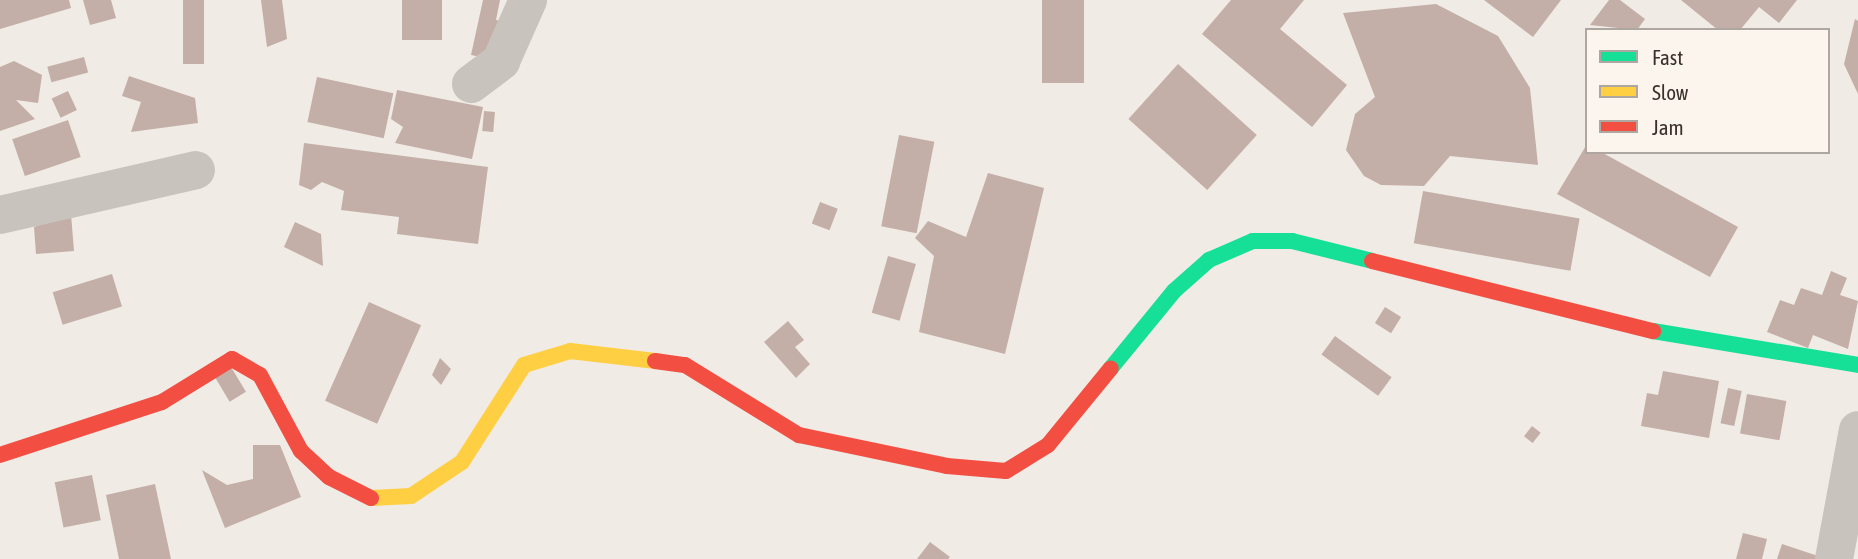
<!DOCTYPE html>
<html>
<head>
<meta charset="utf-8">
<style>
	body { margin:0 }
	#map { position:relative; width:1858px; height:559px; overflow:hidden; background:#f0ebe5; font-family:"Asap Condensed",sans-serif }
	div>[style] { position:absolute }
	.building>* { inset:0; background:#c3afa7; transform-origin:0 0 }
	.street>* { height:38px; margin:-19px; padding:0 19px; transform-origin:19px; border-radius:19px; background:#c9c3be }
	.fast>* { height:16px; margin:-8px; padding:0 8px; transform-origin:8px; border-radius:8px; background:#16e098 }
	.slow>* { height:16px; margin:-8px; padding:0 8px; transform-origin:8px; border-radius:8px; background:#ffcf43 }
	.jam>* { height:16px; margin:-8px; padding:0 8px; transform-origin:8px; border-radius:8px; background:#f24e42 }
	span { translate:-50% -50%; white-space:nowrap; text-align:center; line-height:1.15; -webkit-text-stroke:7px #fbf5ee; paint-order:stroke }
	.legend { position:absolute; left:1585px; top:28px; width:245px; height:126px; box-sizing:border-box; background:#fbf5ee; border:2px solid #aea6a0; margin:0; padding:9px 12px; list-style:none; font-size:21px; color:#3b302b }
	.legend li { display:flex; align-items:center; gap:14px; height:35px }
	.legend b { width:35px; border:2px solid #aea6a0 }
</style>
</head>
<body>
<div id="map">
	<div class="building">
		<div style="clip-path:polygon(0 0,69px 0,71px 8px,0 29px)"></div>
		<div style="clip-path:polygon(83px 0,111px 0,116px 18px,90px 25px)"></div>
		<div style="left:183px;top:0;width:21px;height:64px"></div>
		<div style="clip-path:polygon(261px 0,282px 0,287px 39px,267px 47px)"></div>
		<div style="left:402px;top:0;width:40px;height:40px"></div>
		<div style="clip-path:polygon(483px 0,500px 0,496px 20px,515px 24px,501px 61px,471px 55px)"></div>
		<div style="left:1042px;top:0;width:42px;height:83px"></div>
		<div style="clip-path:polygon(1231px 0,1304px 0,1280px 29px,1347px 85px,1312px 127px,1202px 34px)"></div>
		<div style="clip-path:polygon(1484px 0,1561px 0,1533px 37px)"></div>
		<div style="clip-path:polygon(1609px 0,1620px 0,1645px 19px,1637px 30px,1590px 25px)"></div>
		<div style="clip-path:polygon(1681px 0,1797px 0,1779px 23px,1759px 7px,1740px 30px,1718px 30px)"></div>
		<div style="clip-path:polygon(1436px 4px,1498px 36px,1530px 88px,1538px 165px,1450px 156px,1424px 186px,1381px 185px,1364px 176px,1346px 150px,1355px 114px,1375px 97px,1343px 13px)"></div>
		<div style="clip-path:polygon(1855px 19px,1858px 21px,1858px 94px,1844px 64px)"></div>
		<div style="left:84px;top:57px;width:16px;height:38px;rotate:75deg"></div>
		<div style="clip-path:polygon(14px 61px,42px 75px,38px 103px,16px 100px,35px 119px,0 131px,0 67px)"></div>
		<div style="left:1178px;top:64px;width:106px;height:74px;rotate:42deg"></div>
		<div style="clip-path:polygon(129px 76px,195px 98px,198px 123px,131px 132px,141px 102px,122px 96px)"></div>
		<div style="left:317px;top:77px;width:78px;height:46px;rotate:12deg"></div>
		<div style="clip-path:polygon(397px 90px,483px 107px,472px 159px,395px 143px,403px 127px,391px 119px)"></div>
		<div style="left:68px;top:91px;width:21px;height:18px;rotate:65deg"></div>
		<div style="left:484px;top:111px;width:11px;height:20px;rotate:5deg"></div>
		<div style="left:68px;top:120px;width:39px;height:59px;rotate:71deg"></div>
		<div style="left:899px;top:135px;width:36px;height:93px;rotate:11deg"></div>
		<div style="clip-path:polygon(304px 143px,488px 167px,478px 244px,397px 234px,399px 217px,341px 210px,344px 191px,322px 182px,311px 190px,299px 185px)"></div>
		<div style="clip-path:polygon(1587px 144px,1587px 152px,1601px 152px,1738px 227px,1710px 277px,1557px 194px)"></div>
		<div style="clip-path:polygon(988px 173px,1044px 188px,1005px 354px,919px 332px,934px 256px,915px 238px,928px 221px,966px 237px)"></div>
		<div style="left:1423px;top:191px;width:159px;height:53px;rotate:10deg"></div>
		<div style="left:820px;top:202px;width:19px;height:23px;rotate:21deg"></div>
		<div style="clip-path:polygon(71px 214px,74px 251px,36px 254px,34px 227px)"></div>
		<div style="clip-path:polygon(295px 222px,321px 234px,323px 266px,284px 247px)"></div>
		<div style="left:888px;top:256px;width:29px;height:59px;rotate:16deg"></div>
		<div style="clip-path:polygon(1831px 271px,1847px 278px,1840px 295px,1858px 301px,1848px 349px,1813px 335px,1808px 348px,1767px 332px,1780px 300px,1794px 305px,1801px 288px,1822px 295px)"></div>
		<div style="left:112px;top:274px;width:34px;height:62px;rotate:73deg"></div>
		<div style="left:369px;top:302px;width:57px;height:108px;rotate:24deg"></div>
		<div style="left:1385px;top:307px;width:19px;height:19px;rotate:32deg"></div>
		<div style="clip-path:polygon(788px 321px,804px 340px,795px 347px,810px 364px,796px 378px,764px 342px)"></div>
		<div style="left:1335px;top:336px;width:70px;height:23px;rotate:36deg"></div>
		<div style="clip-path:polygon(440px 358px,451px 369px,441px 385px,432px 375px)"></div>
		<div style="left:231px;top:367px;width:29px;height:19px;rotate:59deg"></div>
		<div style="clip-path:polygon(1663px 371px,1719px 381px,1709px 438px,1641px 426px,1647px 393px,1658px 395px)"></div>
		<div style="left:1728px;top:388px;width:14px;height:36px;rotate:12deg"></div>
		<div style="left:1747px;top:394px;width:40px;height:40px;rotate:10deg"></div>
		<div style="left:1532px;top:426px;width:11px;height:13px;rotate:38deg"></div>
		<div style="clip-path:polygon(253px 445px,280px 445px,301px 497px,225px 528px,202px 470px,227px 485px,253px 479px)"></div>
		<div style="left:92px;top:475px;width:46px;height:38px;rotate:79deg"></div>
		<div style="clip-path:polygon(155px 484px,171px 559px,119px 559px,106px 495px)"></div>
		<div style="clip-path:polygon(1743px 533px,1767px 539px,1762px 559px,1736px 559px)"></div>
		<div style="clip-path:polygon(930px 542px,950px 557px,948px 559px,917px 559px)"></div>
		<div style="clip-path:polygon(1782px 544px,1821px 557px,1820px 559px,1777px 559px)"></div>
	</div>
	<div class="street">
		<div style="left:471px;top:84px;width:38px;rotate:-37deg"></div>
		<div style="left:501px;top:61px;width:67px;rotate:-66.1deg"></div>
		<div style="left:0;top:215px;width:201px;rotate:-12.9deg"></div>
		<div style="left:1834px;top:559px;width:131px;rotate:-79.5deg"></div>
	</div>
	<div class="fast">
		<div style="left:1653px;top:331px;width:208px;rotate:9.4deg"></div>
		<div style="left:1111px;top:368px;width:99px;rotate:-50.7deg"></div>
		<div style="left:1174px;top:291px;width:47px;rotate:-41.5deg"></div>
		<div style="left:1209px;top:260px;width:48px;rotate:-23.4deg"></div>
		<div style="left:1253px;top:241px;width:39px"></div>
		<div style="left:1292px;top:241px;width:82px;rotate:14deg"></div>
	</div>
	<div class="slow">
		<div style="left:371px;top:498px;width:40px;rotate:-2.9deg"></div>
		<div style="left:411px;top:496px;width:61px;rotate:-33.7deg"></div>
		<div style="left:462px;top:462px;width:115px;rotate:-57.4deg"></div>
		<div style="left:524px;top:365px;width:48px;rotate:-16.9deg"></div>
		<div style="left:570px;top:351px;width:86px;rotate:6.7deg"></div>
	</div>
	<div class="jam">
		<div style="left:1372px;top:261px;width:290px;rotate:14deg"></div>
		<div style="left:655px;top:361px;width:30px;rotate:8deg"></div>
		<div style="left:685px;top:365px;width:134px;rotate:31.6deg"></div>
		<div style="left:799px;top:435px;width:151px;rotate:11.8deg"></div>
		<div style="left:947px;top:466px;width:59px;rotate:4.8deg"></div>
		<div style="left:1006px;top:471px;width:49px;rotate:-31.8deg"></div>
		<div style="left:1048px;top:445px;width:99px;rotate:-50.7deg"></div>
		<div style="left:0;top:455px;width:170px;rotate:-18.1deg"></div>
		<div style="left:162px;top:402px;width:82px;rotate:-31.6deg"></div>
		<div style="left:232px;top:359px;width:32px;rotate:30deg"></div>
		<div style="left:260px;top:375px;width:86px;rotate:61.7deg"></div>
		<div style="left:301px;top:451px;width:38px;rotate:43deg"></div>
		<div style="left:329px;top:477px;width:47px;rotate:26.6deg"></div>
	</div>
	<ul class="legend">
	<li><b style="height:9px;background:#16e098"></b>Fast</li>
	<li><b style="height:9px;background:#ffcf43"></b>Slow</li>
	<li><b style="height:9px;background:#f24e42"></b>Jam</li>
	</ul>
</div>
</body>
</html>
